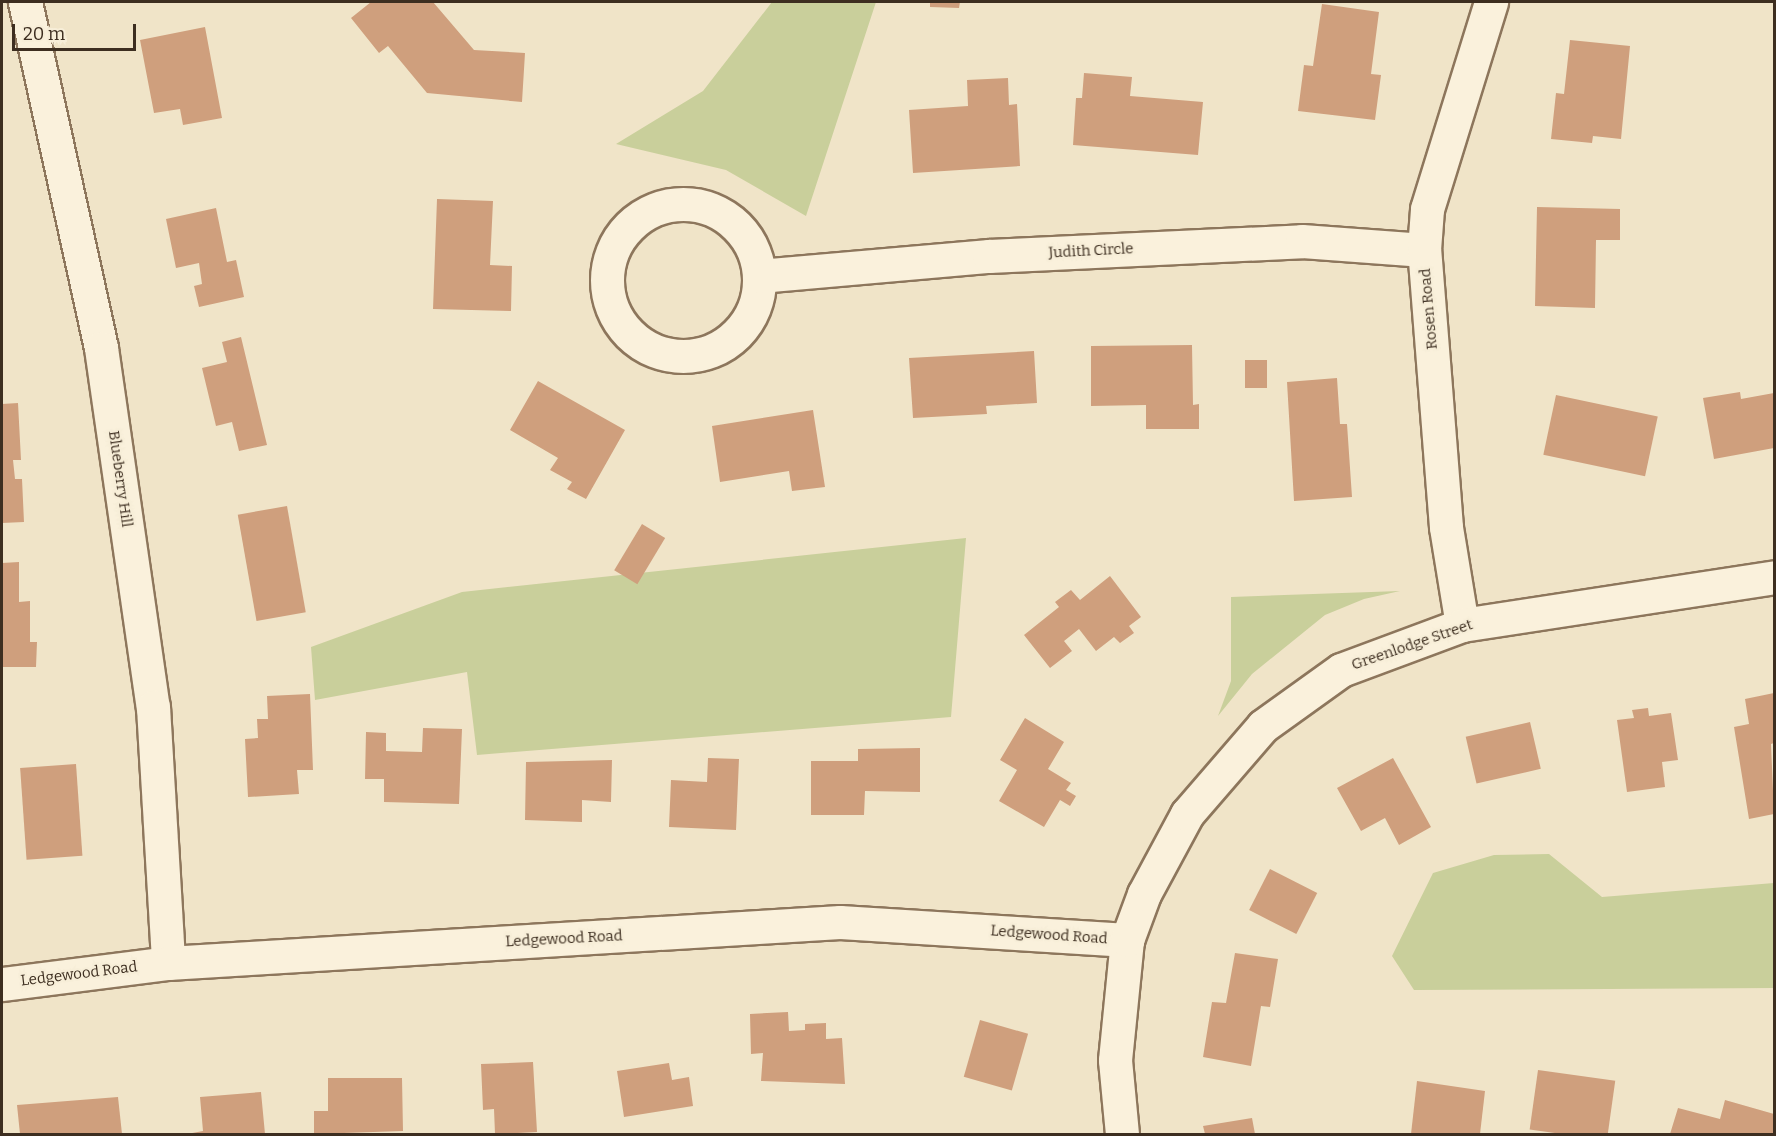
<!DOCTYPE html>
<html>
<head>
<meta charset="utf-8">
<style>
	body { margin:0 }
	#map { position:relative; width:1776px; height:1136px; overflow:hidden; background:#f0e4c8; font-family:Bitter,serif }
	div>[style] { position:absolute }
	.green>* { inset:0; background:#c9cf9b }
	.building>* { inset:0; background:#cf9f7d; transform-origin:0 0 }
	.roads { filter:drop-shadow(2px 0 #8d765c) drop-shadow(-2px 0 #8d765c) drop-shadow(0 2px #8d765c) drop-shadow(0 -2px #8d765c) }
	.minor>* { height:33px; margin:-16.5px; padding:0 16.5px; transform-origin:16.5px; border-radius:16.5px; background:#faf1dc }
	.minor>.ring { margin:-16.5px; padding:0; box-sizing:content-box; background:none; border:33px solid #faf1dc; border-radius:50% }
	.tertiary>* { height:33px; margin:-16.5px; padding:0 16.5px; transform-origin:16.5px; border-radius:16.5px; background:#faf1dc }
	span { translate:-50% -50%; white-space:nowrap; text-align:center; line-height:1.15; -webkit-text-stroke:4.5px #f7eed8; paint-order:stroke }
	.street-label { font-size:15px; color:#3d2e20 }
	.frame { position:absolute; inset:0; border:3px solid #3d2e20; pointer-events:none }
	.scale { position:absolute; left:12px; top:24px; width:124px; height:27px; box-sizing:border-box; border:3px solid #3d2e20; border-top:0; padding-left:8px; font-size:18px; line-height:21px; white-space:nowrap; color:#3d2e20; -webkit-text-stroke:4px #f7eed8; paint-order:stroke }
</style>
</head>
<body>
<div id="map">
	<div class="green">
		<div style="clip-path:polygon(772px 2px,876px 2px,806px 216px,726px 170px,616px 144px,703px 91px)"></div>
		<div style="clip-path:polygon(966px 538px,951px 717px,477px 755px,467px 672px,315px 700px,311px 647px,462px 592px)"></div>
		<div style="clip-path:polygon(1400px 591px,1364px 599px,1325px 615px,1252px 674px,1218px 716px,1231px 681px,1231px 597px)"></div>
		<div style="clip-path:polygon(1549px 854px,1602px 897px,1774px 883px,1774px 988px,1414px 990px,1392px 956px,1433px 873px,1494px 855px)"></div>
	</div>
	<div class="building">
		<div style="clip-path:polygon(371px 2px,433px 2px,474px 50px,525px 53px,522px 102px,427px 93px,388px 46px,379px 53px,351px 18px)"></div>
		<div style="clip-path:polygon(930px 2px,960px 2px,959px 8px,930px 7px)"></div>
		<div style="clip-path:polygon(1322px 4px,1379px 12px,1371px 74px,1381px 75px,1375px 120px,1298px 111px,1304px 65px,1313px 66px)"></div>
		<div style="clip-path:polygon(205px 27px,222px 118px,183px 125px,180px 109px,154px 113px,140px 40px)"></div>
		<div style="clip-path:polygon(1570px 40px,1630px 46px,1621px 139px,1593px 136px,1592px 143px,1551px 139px,1556px 93px,1564px 94px)"></div>
		<div style="clip-path:polygon(1084px 73px,1132px 77px,1130px 96px,1203px 102px,1198px 155px,1073px 145px,1076px 98px,1082px 98px)"></div>
		<div style="clip-path:polygon(1008px 78px,1009px 105px,1017px 104px,1020px 166px,913px 173px,909px 110px,968px 106px,967px 80px)"></div>
		<div style="clip-path:polygon(437px 199px,493px 201px,490px 265px,512px 266px,511px 311px,433px 309px)"></div>
		<div style="clip-path:polygon(1537px 207px,1620px 209px,1620px 240px,1596px 240px,1595px 308px,1535px 306px)"></div>
		<div style="clip-path:polygon(216px 208px,227px 262px,236px 260px,244px 297px,199px 307px,194px 286px,202px 284px,199px 263px,176px 268px,166px 219px)"></div>
		<div style="clip-path:polygon(241px 337px,267px 445px,239px 451px,232px 422px,216px 426px,202px 368px,227px 362px,222px 342px)"></div>
		<div style="clip-path:polygon(1192px 345px,1193px 405px,1199px 404px,1199px 429px,1146px 429px,1146px 405px,1091px 406px,1091px 346px)"></div>
		<div style="clip-path:polygon(1034px 351px,1037px 403px,986px 406px,987px 414px,913px 418px,909px 358px)"></div>
		<div style="left:1245px;top:360px;width:22px;height:28px"></div>
		<div style="clip-path:polygon(1337px 378px,1340px 424px,1347px 424px,1352px 497px,1294px 501px,1287px 382px)"></div>
		<div style="clip-path:polygon(538px 381px,625px 430px,586px 499px,567px 489px,572px 482px,550px 470px,558px 458px,510px 430px)"></div>
		<div style="clip-path:polygon(1740px 392px,1741px 399px,1774px 393px,1774px 448px,1714px 459px,1703px 398px)"></div>
		<div style="left:1556px;top:395px;width:104px;height:61px;rotate:12deg"></div>
		<div style="clip-path:polygon(18px 403px,21px 460px,13px 460px,15px 479px,22px 479px,24px 522px,2px 523px,2px 404px)"></div>
		<div style="clip-path:polygon(813px 410px,825px 487px,792px 491px,789px 471px,720px 482px,712px 426px)"></div>
		<div style="left:287px;top:506px;width:108px;height:50px;rotate:80deg"></div>
		<div style="left:642px;top:524px;width:27px;height:54px;rotate:31deg"></div>
		<div style="clip-path:polygon(19px 562px,19px 602px,30px 601px,30px 642px,37px 642px,36px 667px,2px 667px,2px 563px)"></div>
		<div style="clip-path:polygon(1110px 576px,1141px 617px,1129px 626px,1134px 633px,1120px 643px,1114px 637px,1096px 651px,1079px 629px,1064px 641px,1072px 651px,1050px 668px,1024px 635px,1059px 607px,1055px 602px,1071px 590px,1080px 600px)"></div>
		<div style="clip-path:polygon(1774px 693px,1774px 743px,1771px 744px,1774px 814px,1749px 819px,1734px 727px,1749px 724px,1745px 699px)"></div>
		<div style="clip-path:polygon(310px 694px,313px 770px,297px 770px,299px 794px,248px 797px,245px 739px,258px 738px,257px 719px,268px 719px,267px 696px)"></div>
		<div style="clip-path:polygon(1648px 708px,1649px 716px,1671px 713px,1678px 760px,1662px 762px,1665px 787px,1627px 792px,1617px 720px,1634px 718px,1632px 710px)"></div>
		<div style="clip-path:polygon(1025px 718px,1064px 742px,1048px 769px,1071px 783px,1066px 790px,1076px 796px,1070px 806px,1060px 800px,1044px 827px,999px 801px,1017px 770px,1000px 760px)"></div>
		<div style="left:1530px;top:722px;width:48px;height:66px;rotate:77deg"></div>
		<div style="clip-path:polygon(423px 728px,462px 729px,459px 804px,384px 802px,384px 779px,365px 779px,366px 732px,386px 733px,386px 751px,422px 752px)"></div>
		<div style="clip-path:polygon(920px 748px,920px 792px,865px 791px,864px 815px,811px 815px,811px 761px,858px 761px,858px 749px)"></div>
		<div style="clip-path:polygon(708px 758px,739px 759px,736px 830px,669px 827px,671px 780px,707px 782px)"></div>
		<div style="clip-path:polygon(1393px 758px,1431px 827px,1399px 845px,1385px 818px,1361px 831px,1337px 788px)"></div>
		<div style="clip-path:polygon(612px 760px,611px 802px,582px 800px,582px 822px,525px 820px,526px 762px)"></div>
		<div style="left:76px;top:764px;width:92px;height:56px;rotate:86deg"></div>
		<div style="left:1270px;top:869px;width:53px;height:46px;rotate:27deg"></div>
		<div style="clip-path:polygon(1235px 953px,1278px 959px,1270px 1007px,1261px 1006px,1251px 1066px,1203px 1057px,1212px 1002px,1226px 1003px)"></div>
		<div style="clip-path:polygon(788px 1012px,789px 1031px,805px 1030px,805px 1024px,826px 1023px,826px 1039px,842px 1038px,845px 1084px,761px 1081px,763px 1053px,751px 1054px,750px 1014px)"></div>
		<div style="left:980px;top:1020px;width:50px;height:59px;rotate:16deg"></div>
		<div style="clip-path:polygon(533px 1062px,537px 1132px,495px 1134px,494px 1109px,483px 1110px,481px 1064px)"></div>
		<div style="clip-path:polygon(669px 1063px,672px 1080px,689px 1077px,693px 1106px,624px 1117px,617px 1071px)"></div>
		<div style="left:1538px;top:1070px;width:78px;height:60px;rotate:8deg"></div>
		<div style="clip-path:polygon(328px 1078px,402px 1078px,403px 1131px,314px 1134px,314px 1111px,328px 1111px)"></div>
		<div style="clip-path:polygon(1417px 1081px,1485px 1091px,1480px 1134px,1411px 1134px)"></div>
		<div style="clip-path:polygon(261px 1092px,265px 1134px,187px 1134px,203px 1131px,200px 1097px)"></div>
		<div style="clip-path:polygon(118px 1097px,122px 1134px,20px 1134px,17px 1105px)"></div>
		<div style="clip-path:polygon(1725px 1100px,1774px 1114px,1774px 1134px,1670px 1134px,1678px 1108px,1720px 1119px)"></div>
		<div style="clip-path:polygon(1252px 1118px,1255px 1134px,1205px 1134px,1203px 1126px)"></div>
	</div>
	<div class="roads">
		<div class="minor">
			<div style="left:25px;top:2px;width:354px;rotate:77.6deg"></div>
			<div style="left:101px;top:348px;width:363px;rotate:81.8deg"></div>
			<div style="left:153px;top:707px;width:256px;rotate:86.6deg"></div>
			<div class="ring" style="left:607px;top:204px;width:119px;height:119px"></div>
			<div style="left:759px;top:276px;width:231px;rotate:-5deg"></div>
			<div style="left:989px;top:256px;width:313px;rotate:-2.7deg"></div>
			<div style="left:1302px;top:241px;width:122px;rotate:4.2deg"></div>
			<div style="left:1462px;top:625px;width:99px;rotate:-99.3deg"></div>
			<div style="left:1446px;top:527px;width:278px;rotate:-94.5deg"></div>
			<div style="left:1424px;top:250px;width:41px;rotate:-85.8deg"></div>
			<div style="left:1427px;top:209px;width:217px;rotate:-72.8deg"></div>
			<div style="left:2px;top:984px;width:167px;rotate:-7.2deg"></div>
			<div style="left:168px;top:963px;width:673px;rotate:-3.49deg"></div>
			<div style="left:840px;top:922px;width:288px;rotate:3.6deg"></div>
		</div>
		<div class="tertiary">
			<div style="left:1122px;top:1134px;width:74px;rotate:-95.4deg"></div>
			<div style="left:1115px;top:1060px;width:121px;rotate:-84.3deg"></div>
			<div style="left:1127px;top:940px;width:49px;rotate:-69.7deg"></div>
			<div style="left:1144px;top:894px;width:91px;rotate:-61.7deg"></div>
			<div style="left:1187px;top:814px;width:116px;rotate:-49.2deg"></div>
			<div style="left:1263px;top:726px;width:96px;rotate:-35.7deg"></div>
			<div style="left:1341px;top:670px;width:129px;rotate:-20.4deg"></div>
			<div style="left:1462px;top:625px;width:316px;rotate:-8.7deg"></div>
		</div>
	</div>
	<div class="street-label">
		<span style="left:1091px;top:251px;rotate:-3deg">Judith Circle</span>
		<span style="left:1429px;top:309px;rotate:-95deg">Rosen Road</span>
		<span style="left:120px;top:479px;rotate:82deg">Blueberry Hill</span>
		<span style="left:1412px;top:645px;rotate:-19deg">Greenlodge Street</span>
		<span style="left:1049px;top:935px;rotate:4deg">Ledgewood Road</span>
		<span style="left:564px;top:939px;rotate:-3deg">Ledgewood Road</span>
		<span style="left:79px;top:974px;rotate:-7deg">Ledgewood Road</span>
	</div>
	<div class="frame"></div>
	<div class="scale">20 m</div>
</div>
</body>
</html>
